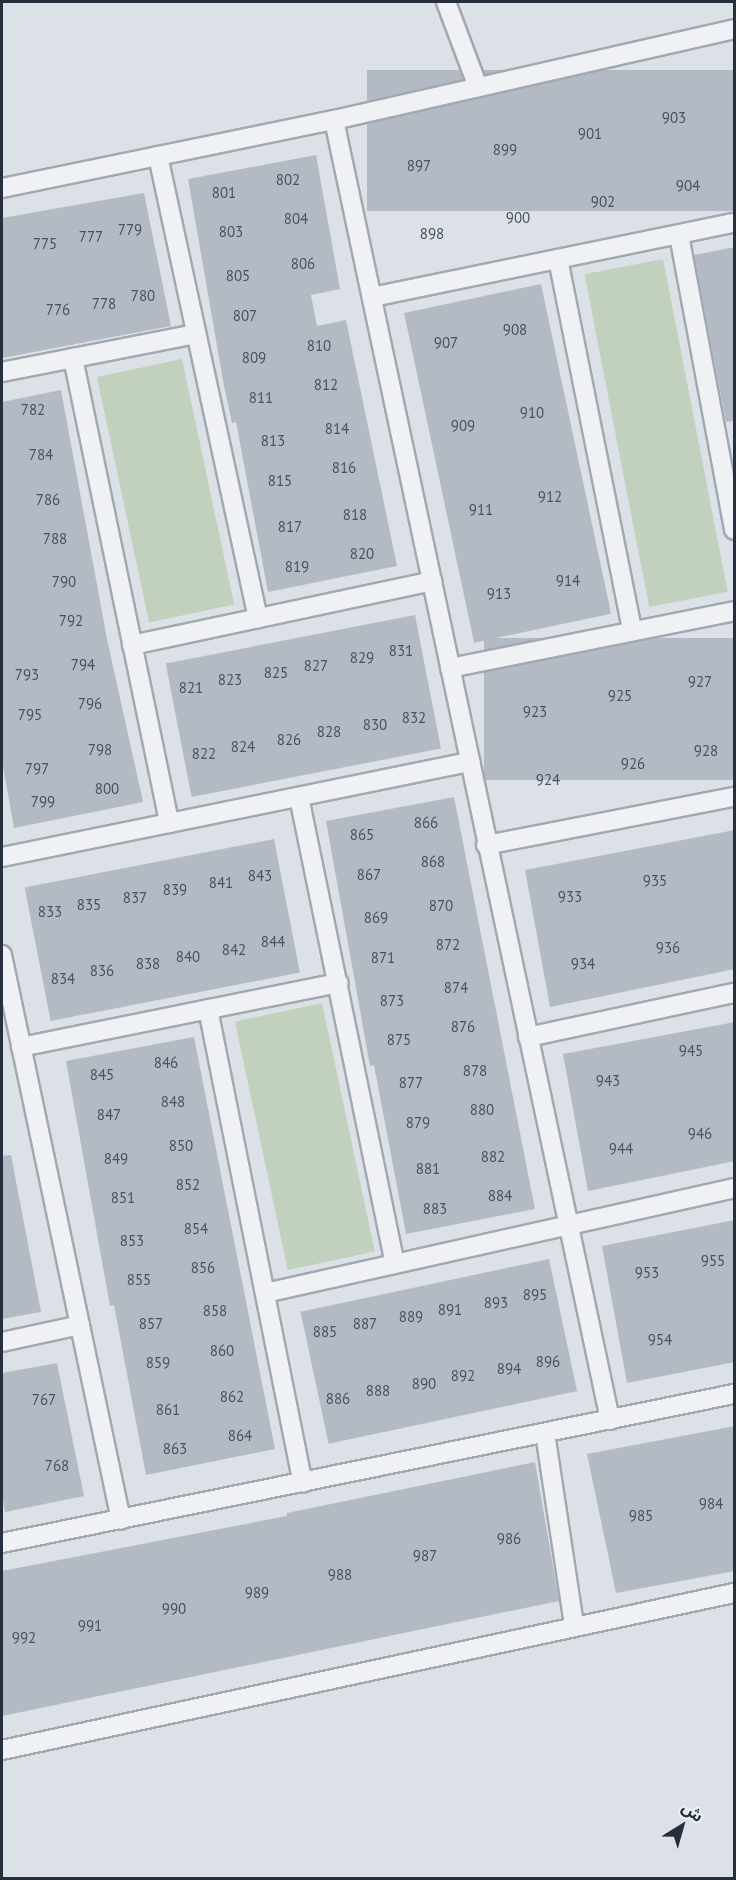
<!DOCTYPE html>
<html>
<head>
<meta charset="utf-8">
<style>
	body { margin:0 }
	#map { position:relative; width:736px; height:1880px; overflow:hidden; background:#dce1e7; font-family:"PT Sans","Noto Sans Arabic",sans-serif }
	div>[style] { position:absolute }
	.green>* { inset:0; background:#c2d1bd; transform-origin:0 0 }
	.building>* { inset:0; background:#b3bac4; transform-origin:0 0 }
	.roads { filter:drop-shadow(2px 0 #a1a8b1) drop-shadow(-2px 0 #a1a8b1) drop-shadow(0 2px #a1a8b1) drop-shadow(0 -2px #a1a8b1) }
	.street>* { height:18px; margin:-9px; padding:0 9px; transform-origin:9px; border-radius:9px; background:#eff1f5 }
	span { translate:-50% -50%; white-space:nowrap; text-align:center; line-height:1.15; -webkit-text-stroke:5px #ebf0f5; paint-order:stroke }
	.number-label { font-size:15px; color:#485260 }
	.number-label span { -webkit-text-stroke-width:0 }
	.frame { position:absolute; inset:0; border:3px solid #252f3e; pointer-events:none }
	.north { position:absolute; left:652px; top:1796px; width:60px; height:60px; -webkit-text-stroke:4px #ebf0f5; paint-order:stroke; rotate:37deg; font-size:16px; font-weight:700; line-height:24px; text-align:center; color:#252f3e }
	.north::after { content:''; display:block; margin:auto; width:21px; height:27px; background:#252f3e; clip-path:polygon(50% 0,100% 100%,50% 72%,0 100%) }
</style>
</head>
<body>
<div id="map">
	<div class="green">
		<div style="left:663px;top:259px;width:339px;height:80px;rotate:79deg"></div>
		<div style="left:182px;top:359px;width:251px;height:87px;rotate:78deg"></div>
		<div style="left:322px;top:1003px;width:254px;height:89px;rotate:78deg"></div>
	</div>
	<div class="building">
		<div style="left:735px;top:70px;width:141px;height:368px;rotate:90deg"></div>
		<div style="clip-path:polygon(316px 155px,340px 289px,311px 295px,317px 326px,346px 320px,397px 566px,268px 592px,236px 422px,232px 423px,224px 386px,188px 179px)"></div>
		<div style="clip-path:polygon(144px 193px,171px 326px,2px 358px,2px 218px)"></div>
		<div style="clip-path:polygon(735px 247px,735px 421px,726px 422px,694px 255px)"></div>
		<div style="left:541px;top:284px;width:337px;height:140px;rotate:78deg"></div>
		<div style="clip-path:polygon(61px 390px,107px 639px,143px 802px,14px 828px,2px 761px,2px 402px)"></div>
		<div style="left:415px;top:615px;width:136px;height:254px;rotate:79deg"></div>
		<div style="left:735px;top:638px;width:142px;height:251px;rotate:90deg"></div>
		<div style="clip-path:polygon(454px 797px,535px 1209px,406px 1234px,374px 1065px,370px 1066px,326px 821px)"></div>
		<div style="clip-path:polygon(735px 830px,735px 969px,550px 1007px,525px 870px)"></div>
		<div style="left:274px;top:839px;width:136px;height:254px;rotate:79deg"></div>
		<div style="clip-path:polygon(735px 1022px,735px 1161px,588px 1191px,563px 1054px)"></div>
		<div style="clip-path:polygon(194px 1037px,275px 1449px,146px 1475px,114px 1305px,110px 1306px,66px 1061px)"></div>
		<div style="clip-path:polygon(11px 1155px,41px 1312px,2px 1319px,2px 1156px)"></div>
		<div style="clip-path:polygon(735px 1220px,735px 1362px,627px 1383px,602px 1246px)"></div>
		<div style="left:549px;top:1259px;width:135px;height:254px;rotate:78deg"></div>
		<div style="clip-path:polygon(57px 1363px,84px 1496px,5px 1512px,2px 1493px,2px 1373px)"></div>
		<div style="clip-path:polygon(735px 1426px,735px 1571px,616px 1593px,587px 1454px)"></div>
		<div style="clip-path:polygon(535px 1462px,559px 1601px,2px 1716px,2px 1571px,287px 1516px,287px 1513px)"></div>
	</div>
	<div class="roads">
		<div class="street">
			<div style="left:446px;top:2px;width:91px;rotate:69.4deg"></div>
			<div style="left:334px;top:120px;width:1329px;rotate:78.01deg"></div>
			<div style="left:158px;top:156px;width:473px;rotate:77.8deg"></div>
			<div style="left:2px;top:188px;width:339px;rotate:-11.6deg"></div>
			<div style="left:334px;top:120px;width:410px;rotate:-12.8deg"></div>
			<div style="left:679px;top:235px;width:300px;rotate:79.4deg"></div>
			<div style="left:558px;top:259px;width:379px;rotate:78.7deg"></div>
			<div style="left:372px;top:297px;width:369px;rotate:-11.6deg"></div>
			<div style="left:73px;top:358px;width:475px;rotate:78.3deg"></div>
			<div style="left:2px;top:372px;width:198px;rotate:-11.1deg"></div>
			<div style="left:132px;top:645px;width:307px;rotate:-12deg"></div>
			<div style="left:450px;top:668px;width:290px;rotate:-11.3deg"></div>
			<div style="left:299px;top:797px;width:476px;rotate:78.4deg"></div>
			<div style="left:486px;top:845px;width:253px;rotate:-11deg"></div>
			<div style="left:2px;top:857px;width:478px;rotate:-11.5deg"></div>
			<div style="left:2px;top:955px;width:577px;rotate:78.11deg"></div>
			<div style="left:208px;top:1009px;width:483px;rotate:78.7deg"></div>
			<div style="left:528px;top:1037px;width:211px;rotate:-12.1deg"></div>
			<div style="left:21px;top:1047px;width:324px;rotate:-11.4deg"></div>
			<div style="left:265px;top:1293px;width:481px;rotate:-12.6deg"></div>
			<div style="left:2px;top:1342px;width:80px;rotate:-12.3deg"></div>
			<div style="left:545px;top:1433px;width:194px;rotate:81.4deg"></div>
			<div style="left:2px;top:1543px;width:747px;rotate:-11.51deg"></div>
			<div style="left:2px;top:1750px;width:749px;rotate:-12.11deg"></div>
		</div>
	</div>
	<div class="number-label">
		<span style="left:674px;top:118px">903</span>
		<span style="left:590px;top:134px">901</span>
		<span style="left:505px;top:150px">899</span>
		<span style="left:419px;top:166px">897</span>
		<span style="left:288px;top:180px">802</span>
		<span style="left:688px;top:186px">904</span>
		<span style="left:224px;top:193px">801</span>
		<span style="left:603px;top:202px">902</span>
		<span style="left:518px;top:218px">900</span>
		<span style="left:296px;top:219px">804</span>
		<span style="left:130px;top:230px">779</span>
		<span style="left:231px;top:232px">803</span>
		<span style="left:432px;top:234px">898</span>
		<span style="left:91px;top:237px">777</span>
		<span style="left:45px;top:244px">775</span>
		<span style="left:303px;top:264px">806</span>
		<span style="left:238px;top:276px">805</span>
		<span style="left:143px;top:296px">780</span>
		<span style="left:104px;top:304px">778</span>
		<span style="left:58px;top:310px">776</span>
		<span style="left:245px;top:316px">807</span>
		<span style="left:515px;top:330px">908</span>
		<span style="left:446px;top:343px">907</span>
		<span style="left:319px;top:346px">810</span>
		<span style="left:254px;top:358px">809</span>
		<span style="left:326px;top:385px">812</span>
		<span style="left:261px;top:398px">811</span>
		<span style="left:33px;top:410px">782</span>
		<span style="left:532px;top:413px">910</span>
		<span style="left:463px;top:426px">909</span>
		<span style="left:337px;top:429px">814</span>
		<span style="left:273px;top:441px">813</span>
		<span style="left:41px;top:455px">784</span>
		<span style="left:344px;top:468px">816</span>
		<span style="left:280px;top:481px">815</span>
		<span style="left:550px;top:497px">912</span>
		<span style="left:48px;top:500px">786</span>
		<span style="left:481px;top:510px">911</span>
		<span style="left:355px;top:515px">818</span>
		<span style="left:290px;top:527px">817</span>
		<span style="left:55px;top:539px">788</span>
		<span style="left:362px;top:554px">820</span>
		<span style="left:297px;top:567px">819</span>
		<span style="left:568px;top:581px">914</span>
		<span style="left:64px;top:582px">790</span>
		<span style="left:499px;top:594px">913</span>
		<span style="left:71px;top:621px">792</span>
		<span style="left:401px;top:651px">831</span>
		<span style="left:362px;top:658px">829</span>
		<span style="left:83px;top:665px">794</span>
		<span style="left:316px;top:666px">827</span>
		<span style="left:276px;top:673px">825</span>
		<span style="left:27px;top:675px">793</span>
		<span style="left:230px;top:680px">823</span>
		<span style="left:700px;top:682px">927</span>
		<span style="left:191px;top:688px">821</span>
		<span style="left:620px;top:696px">925</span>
		<span style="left:90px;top:704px">796</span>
		<span style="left:535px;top:712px">923</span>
		<span style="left:30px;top:715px">795</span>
		<span style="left:414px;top:718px">832</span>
		<span style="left:375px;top:725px">830</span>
		<span style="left:329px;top:732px">828</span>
		<span style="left:289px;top:740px">826</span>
		<span style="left:243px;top:747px">824</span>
		<span style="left:100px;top:750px">798</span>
		<span style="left:706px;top:751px">928</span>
		<span style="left:204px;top:754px">822</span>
		<span style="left:633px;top:764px">926</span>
		<span style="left:37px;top:769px">797</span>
		<span style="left:548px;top:780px">924</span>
		<span style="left:107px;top:789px">800</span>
		<span style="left:43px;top:802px">799</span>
		<span style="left:426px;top:823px">866</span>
		<span style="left:362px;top:835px">865</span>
		<span style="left:433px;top:862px">868</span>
		<span style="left:369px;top:875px">867</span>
		<span style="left:260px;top:876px">843</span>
		<span style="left:655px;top:881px">935</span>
		<span style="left:221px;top:883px">841</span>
		<span style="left:175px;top:890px">839</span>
		<span style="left:570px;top:897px">933</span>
		<span style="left:135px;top:898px">837</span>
		<span style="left:89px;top:905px">835</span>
		<span style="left:441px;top:906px">870</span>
		<span style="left:50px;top:912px">833</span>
		<span style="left:376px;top:918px">869</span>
		<span style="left:273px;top:942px">844</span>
		<span style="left:448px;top:945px">872</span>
		<span style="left:668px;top:948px">936</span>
		<span style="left:234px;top:950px">842</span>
		<span style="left:188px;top:957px">840</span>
		<span style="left:383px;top:958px">871</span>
		<span style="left:148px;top:964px">838</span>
		<span style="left:583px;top:964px">934</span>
		<span style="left:102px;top:971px">836</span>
		<span style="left:63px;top:979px">834</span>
		<span style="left:456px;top:988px">874</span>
		<span style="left:392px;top:1001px">873</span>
		<span style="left:463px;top:1027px">876</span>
		<span style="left:399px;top:1040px">875</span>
		<span style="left:691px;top:1051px">945</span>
		<span style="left:166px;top:1063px">846</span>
		<span style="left:475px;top:1071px">878</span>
		<span style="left:102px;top:1075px">845</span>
		<span style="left:608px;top:1081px">943</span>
		<span style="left:411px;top:1083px">877</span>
		<span style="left:173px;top:1102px">848</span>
		<span style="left:482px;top:1110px">880</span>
		<span style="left:109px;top:1115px">847</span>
		<span style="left:418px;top:1123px">879</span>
		<span style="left:700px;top:1134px">946</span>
		<span style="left:181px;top:1146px">850</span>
		<span style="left:621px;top:1149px">944</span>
		<span style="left:493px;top:1157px">882</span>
		<span style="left:116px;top:1159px">849</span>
		<span style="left:428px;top:1169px">881</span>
		<span style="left:188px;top:1185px">852</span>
		<span style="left:500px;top:1196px">884</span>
		<span style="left:123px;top:1198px">851</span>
		<span style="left:435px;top:1209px">883</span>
		<span style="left:196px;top:1229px">854</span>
		<span style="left:132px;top:1241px">853</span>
		<span style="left:713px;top:1261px">955</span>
		<span style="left:203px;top:1268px">856</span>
		<span style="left:647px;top:1273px">953</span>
		<span style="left:139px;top:1280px">855</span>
		<span style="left:535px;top:1295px">895</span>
		<span style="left:496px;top:1303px">893</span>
		<span style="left:450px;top:1310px">891</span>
		<span style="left:215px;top:1311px">858</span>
		<span style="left:411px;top:1317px">889</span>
		<span style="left:151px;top:1324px">857</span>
		<span style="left:365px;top:1324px">887</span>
		<span style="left:325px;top:1332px">885</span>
		<span style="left:660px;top:1340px">954</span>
		<span style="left:222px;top:1351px">860</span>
		<span style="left:548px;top:1362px">896</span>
		<span style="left:158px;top:1363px">859</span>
		<span style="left:509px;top:1369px">894</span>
		<span style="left:463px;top:1376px">892</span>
		<span style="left:424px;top:1384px">890</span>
		<span style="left:378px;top:1391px">888</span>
		<span style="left:232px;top:1397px">862</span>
		<span style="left:338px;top:1399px">886</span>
		<span style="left:44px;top:1400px">767</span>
		<span style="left:168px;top:1410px">861</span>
		<span style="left:240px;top:1436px">864</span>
		<span style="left:175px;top:1449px">863</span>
		<span style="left:57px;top:1466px">768</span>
		<span style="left:711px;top:1504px">984</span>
		<span style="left:641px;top:1516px">985</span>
		<span style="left:509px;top:1539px">986</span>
		<span style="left:425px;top:1556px">987</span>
		<span style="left:340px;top:1575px">988</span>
		<span style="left:257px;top:1593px">989</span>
		<span style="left:174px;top:1609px">990</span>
		<span style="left:90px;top:1626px">991</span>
		<span style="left:24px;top:1638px">992</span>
	</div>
	<div class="frame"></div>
	<div class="north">ش</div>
</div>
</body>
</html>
